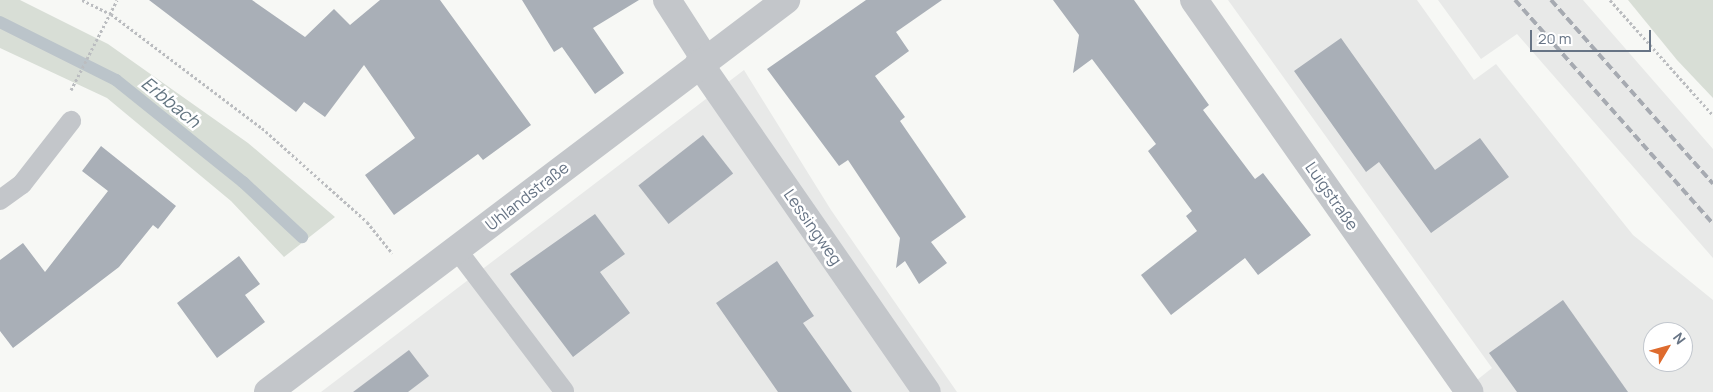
<!DOCTYPE html>
<html>
<head>
<meta charset="utf-8">
<style>
	body { margin:0 }
	#map { position:relative; width:1713px; height:392px; overflow:hidden; background:#f7f8f5; font-family:Manrope,sans-serif }
	div>[style] { position:absolute }
	.built>* { inset:0; background:#e8e9e8 }
	.green>* { inset:0; background:#d8ded6 }
	.stream>* { height:12px; margin:-6px; padding:0 6px; transform-origin:6px; border-radius:6px; background:#bbc4ca }
	.building>* { inset:0; background:#a9afb7; transform-origin:0 0 }
	.path>* { height:3px; margin-top:-1.5px; transform-origin:0; background:repeating-linear-gradient(90deg,#bbbdc0 0 2.5px,transparent 0 5px) }
	.lane>* { height:20px; margin:-10px; padding:0 10px; transform-origin:10px; border-radius:10px; background:#c3c6ca }
	.street>* { height:28px; margin:-14px; padding:0 14px; transform-origin:14px; border-radius:14px; background:#c3c6ca }
	.rail>* { height:4px; margin-top:-2px; transform-origin:0; background:repeating-linear-gradient(90deg,#a6aab1 0 8px,transparent 0 12px) }
	span { translate:-50% -50%; white-space:nowrap; text-align:center; line-height:1.15; -webkit-text-stroke:5px #fff; paint-order:stroke }
	.street-label { font-size:16px; color:#677485 }
	.water-label { font-size:18px; color:#637581; font-style:italic }
	.north { position:absolute; left:1643px; top:322px; width:50px; height:50px; box-sizing:border-box; background:#fff; border:1px solid #c2c7ce; border-radius:50%; rotate:53deg; font-size:14px; font-weight:700; line-height:20px; text-align:center; color:#677485 }
	.north::after { content:''; display:block; margin:auto; width:18px; height:22px; background:#de6b2e; clip-path:polygon(50% 0,100% 100%,50% 72%,0 100%) }
	.scale { position:absolute; left:1530px; top:30px; width:121px; height:22px; box-sizing:border-box; border:2px solid #677485; border-top:0; padding-left:6px; font-size:15px; line-height:18px; white-space:nowrap; color:#677485; -webkit-text-stroke:4px #fff; paint-order:stroke }
</style>
</head>
<body>
<div id="map">
	<div class="built">
		<div style="clip-path:polygon(evenodd,1228px 0,1417px 0,1474px 80px,1496px 64px,1633px 235px,1713px 300px,1713px 392px,1462px 392px,1492px 368px,1228px 0,1653px 332px,1683px 332px,1683px 362px,1653px 362px,1653px 332px)"></div>
		<div style="clip-path:polygon(1438px 0,1583px 0,1713px 149px,1713px 258px,1517px 34px,1481px 59px)"></div>
		<div style="clip-path:polygon(744px 70px,831px 210px,957px 392px,321px 392px)"></div>
	</div>
	<div class="green">
		<div style="clip-path:polygon(0 0,20px 0,108px 44px,248px 143px,335px 217px,284px 257px,231px 201px,107px 98px,0 48px)"></div>
		<div style="clip-path:polygon(1628px 0,1713px 0,1713px 98px,1677px 60px)"></div>
	</div>
	<div class="stream">
		<div style="left:0;top:22px;width:130px;rotate:26.6deg"></div>
		<div style="left:116px;top:80px;width:163px;rotate:38.8deg"></div>
		<div style="left:243px;top:182px;width:81px;rotate:43deg"></div>
	</div>
	<div class="building">
		<div style="clip-path:polygon(149px 0,252px 0,305px 37px,334px 9px,350px 25px,380px 0,440px 0,531px 125px,483px 160px,478px 154px,394px 215px,365px 175px,415px 138px,364px 65px,325px 117px,304px 102px,296px 112px)"></div>
		<div style="clip-path:polygon(522px 0,639px 0,593px 28px,624px 73px,595px 94px,562px 47px,554px 52px)"></div>
		<div style="clip-path:polygon(866px 0,942px 0,896px 32px,909px 51px,875px 76px,905px 117px,900px 121px,966px 217px,931px 242px,947px 263px,919px 284px,905px 261px,896px 268px,900px 238px,848px 160px,839px 166px,767px 69px)"></div>
		<div style="clip-path:polygon(1053px 0,1134px 0,1209px 105px,1203px 110px,1255px 179px,1263px 173px,1311px 235px,1258px 275px,1245px 258px,1171px 315px,1141px 275px,1197px 231px,1186px 216px,1192px 211px,1148px 151px,1156px 144px,1092px 59px,1073px 73px,1079px 35px)"></div>
		<div style="clip-path:polygon(1341px 38px,1435px 170px,1480px 138px,1509px 177px,1431px 233px,1379px 162px,1366px 172px,1294px 71px)"></div>
		<div style="left:703px;top:135px;width:49px;height:82px;rotate:52deg"></div>
		<div style="clip-path:polygon(101px 146px,176px 206px,158px 229px,153px 225px,119px 267px,13px 348px,0 331px,0 260px,23px 243px,45px 272px,108px 191px,82px 171px)"></div>
		<div style="clip-path:polygon(595px 214px,625px 254px,600px 272px,630px 313px,573px 357px,510px 274px)"></div>
		<div style="clip-path:polygon(239px 256px,260px 284px,245px 295px,265px 322px,217px 358px,177px 303px)"></div>
		<div style="clip-path:polygon(777px 261px,814px 316px,803px 323px,852px 392px,778px 392px,716px 303px)"></div>
		<div style="clip-path:polygon(1563px 300px,1628px 392px,1517px 392px,1489px 353px)"></div>
		<div style="clip-path:polygon(409px 350px,429px 376px,408px 392px,353px 392px)"></div>
	</div>
	<div class="path">
		<div style="left:82px;top:0;width:32px;rotate:26deg"></div>
		<div style="left:111px;top:14px;width:189px;rotate:37.1deg"></div>
		<div style="left:262px;top:128px;width:141px;rotate:41.8deg"></div>
		<div style="left:367px;top:222px;width:40px;rotate:51deg"></div>
		<div style="left:1610px;top:0;width:154px;rotate:48.2deg"></div>
		<div style="left:71px;top:90px;width:101px;rotate:-62.9deg"></div>
	</div>
	<div class="lane">
		<div style="left:0;top:200px;width:27px;rotate:-36deg"></div>
		<div style="left:22px;top:184px;width:80px;rotate:-52.1deg"></div>
		<div style="left:457px;top:250px;width:177px;rotate:52.8deg"></div>
	</div>
	<div class="street">
		<div style="left:667px;top:0;width:70px;rotate:57.2deg"></div>
		<div style="left:1194px;top:0;width:479px;rotate:54.9deg"></div>
		<div style="left:699px;top:63px;width:400px;rotate:55.3deg"></div>
		<div style="left:268px;top:392px;width:650px;rotate:-37.12deg"></div>
	</div>
	<div class="rail">
		<div style="left:1515px;top:0;width:299px;rotate:48.5deg"></div>
		<div style="left:1551px;top:0;width:245px;rotate:48.6deg"></div>
	</div>
	<div class="street-label">
		<span style="left:527px;top:196px;rotate:-38deg">Uhlandstraße</span>
		<span style="left:1332px;top:196px;rotate:55deg">Luigstraße</span>
		<span style="left:813px;top:227px;rotate:55deg">Lessingweg</span>
	</div>
	<div class="water-label">
		<span style="left:171px;top:102px;rotate:39deg">Erbbach</span>
	</div>
	<div class="north">N</div>
	<div class="scale">20 m</div>
</div>
</body>
</html>
